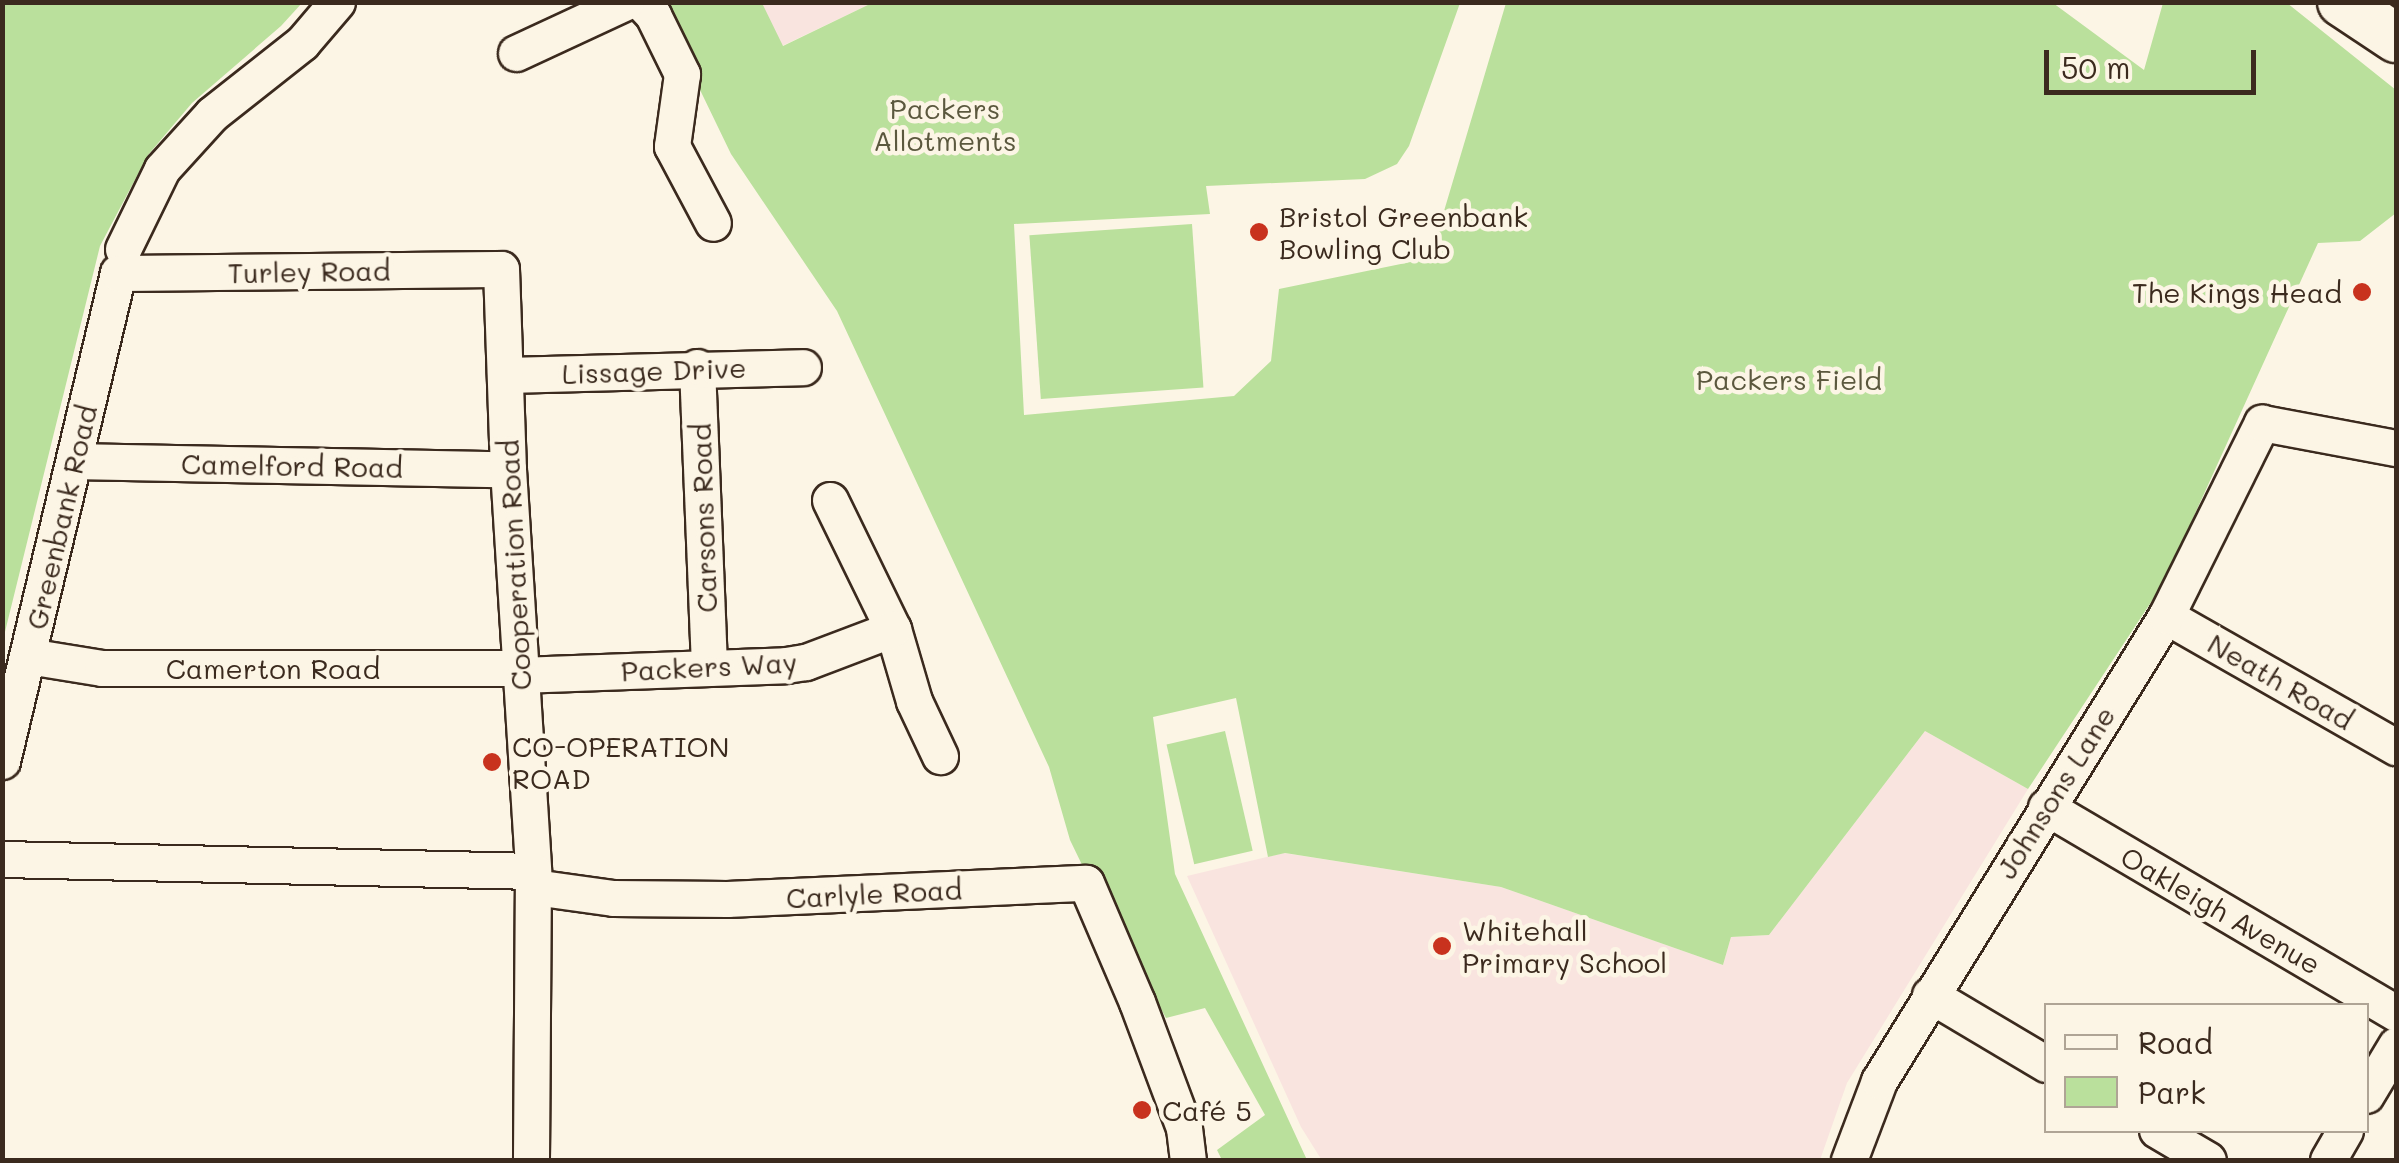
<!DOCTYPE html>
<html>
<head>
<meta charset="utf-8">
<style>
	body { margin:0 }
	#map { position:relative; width:2399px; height:1163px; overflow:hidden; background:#fcf5e5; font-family:Mali,sans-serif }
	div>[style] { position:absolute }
	.built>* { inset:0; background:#f9e4df }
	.green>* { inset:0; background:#bae09c; transform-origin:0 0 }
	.roads { filter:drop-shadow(2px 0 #3b2a1e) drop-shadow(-2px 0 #3b2a1e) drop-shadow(0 2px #3b2a1e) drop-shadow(0 -2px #3b2a1e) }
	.minor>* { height:35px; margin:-17.5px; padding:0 17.5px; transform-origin:17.5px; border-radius:17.5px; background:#fcf5e5 }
	.secondary>* { height:48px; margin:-24px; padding:0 24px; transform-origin:24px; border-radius:24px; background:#fcf5e5 }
	.dots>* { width:28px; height:28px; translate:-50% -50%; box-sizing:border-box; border:5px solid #fcf5e5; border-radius:50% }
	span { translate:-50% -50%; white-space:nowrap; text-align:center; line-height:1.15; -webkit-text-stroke:9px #fcf5e5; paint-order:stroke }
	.park-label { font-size:28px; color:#5b583e }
	.poi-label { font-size:28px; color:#3b2a1e }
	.left { translate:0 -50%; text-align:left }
	.right { translate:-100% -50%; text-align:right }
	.street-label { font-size:28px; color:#3b2a1e }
	.frame { position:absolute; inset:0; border:5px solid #3b2a1e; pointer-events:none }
	.legend { position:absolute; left:2044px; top:1003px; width:325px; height:130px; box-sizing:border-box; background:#fcf5e5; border:2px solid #afa495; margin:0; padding:12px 18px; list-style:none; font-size:30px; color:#3b2a1e }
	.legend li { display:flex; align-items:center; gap:20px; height:50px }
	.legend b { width:50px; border:2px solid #afa495 }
	.scale { position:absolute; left:2044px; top:50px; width:212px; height:45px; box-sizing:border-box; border:5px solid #3b2a1e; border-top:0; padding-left:12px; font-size:30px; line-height:35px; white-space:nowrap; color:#3b2a1e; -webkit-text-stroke:8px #fcf5e5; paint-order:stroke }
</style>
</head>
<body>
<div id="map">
	<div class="built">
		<div style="clip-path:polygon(759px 3px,872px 3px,782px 46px)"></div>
		<div style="clip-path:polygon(1925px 731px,2028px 789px,1847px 1083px,1820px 1160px,1321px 1159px,1301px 1127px,1187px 876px,1284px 853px,1501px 887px,1723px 965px,1731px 937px,1769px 935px)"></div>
	</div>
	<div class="green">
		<div style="clip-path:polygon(3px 2px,302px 3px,281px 26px,192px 103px,148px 155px,100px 246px,3px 640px)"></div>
		<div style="clip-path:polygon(658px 3px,762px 3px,783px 46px,872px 3px,1460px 3px,1409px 146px,1397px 164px,1365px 179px,1206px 186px,1210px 214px,1014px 224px,1024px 415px,1234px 396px,1271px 361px,1279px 289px,1430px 258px,1506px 3px,2053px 3px,2144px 70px,2163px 3px,2287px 3px,2396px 90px,2396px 213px,2360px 241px,2318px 243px,2163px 584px,2028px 789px,1925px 731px,1769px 935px,1731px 937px,1723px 965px,1501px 887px,1285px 853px,1268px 857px,1236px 698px,1153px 717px,1175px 874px,1307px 1160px,1222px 1160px,1217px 1150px,1265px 1115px,1205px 1008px,1166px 1018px,1085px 871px,1070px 840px,1049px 767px,837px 311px,731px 154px)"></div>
		<div style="left:1192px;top:224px;width:164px;height:163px;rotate:86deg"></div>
		<div style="left:1225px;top:731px;width:123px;height:60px;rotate:77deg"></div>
	</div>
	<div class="roads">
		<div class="minor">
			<div style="left:641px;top:2px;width:18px;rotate:47deg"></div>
			<div style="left:653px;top:15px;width:66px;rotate:63.8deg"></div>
			<div style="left:682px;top:74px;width:73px;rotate:97.9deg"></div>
			<div style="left:672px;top:146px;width:87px;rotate:62deg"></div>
			<div style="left:516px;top:53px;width:121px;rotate:-24.9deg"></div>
			<div style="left:123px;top:249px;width:89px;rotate:-64deg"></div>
			<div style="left:162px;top:169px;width:74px;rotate:-47.7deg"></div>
			<div style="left:212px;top:114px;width:115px;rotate:-38.3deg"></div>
			<div style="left:302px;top:43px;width:54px;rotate:-49.5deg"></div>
			<div style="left:697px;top:367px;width:301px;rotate:87.7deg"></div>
			<div style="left:505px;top:375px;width:298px;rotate:-1.5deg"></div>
			<div style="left:76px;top:461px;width:432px;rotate:1.1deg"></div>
			<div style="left:830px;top:500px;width:144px;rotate:64deg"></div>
			<div style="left:893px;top:629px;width:75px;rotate:73.7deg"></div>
			<div style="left:914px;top:701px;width:61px;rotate:64.7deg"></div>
			<div style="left:2166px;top:616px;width:265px;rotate:29.7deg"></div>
			<div style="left:28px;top:656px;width:75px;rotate:9.2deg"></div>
			<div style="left:102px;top:668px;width:417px"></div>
			<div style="left:519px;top:675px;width:267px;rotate:-2.1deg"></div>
			<div style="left:786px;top:665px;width:20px;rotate:-9deg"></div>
			<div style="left:806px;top:662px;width:93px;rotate:-20.8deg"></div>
			<div style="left:2px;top:761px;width:502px;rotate:-76.63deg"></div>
			<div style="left:118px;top:273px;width:383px;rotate:-0.6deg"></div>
			<div style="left:501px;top:269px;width:200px;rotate:88deg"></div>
			<div style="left:508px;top:469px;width:403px;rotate:86.4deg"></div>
			<div style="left:533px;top:871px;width:289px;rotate:90.4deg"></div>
			<div style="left:2046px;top:807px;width:406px;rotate:30.5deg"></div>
			<div style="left:2px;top:859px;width:531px;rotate:1.29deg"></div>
			<div style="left:534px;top:887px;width:80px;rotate:7.9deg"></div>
			<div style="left:613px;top:898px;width:114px;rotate:0.5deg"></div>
			<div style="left:727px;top:899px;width:359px;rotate:-2.6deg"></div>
			<div style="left:1086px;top:883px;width:129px;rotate:66.8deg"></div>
			<div style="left:1137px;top:1002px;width:134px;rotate:69.5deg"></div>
			<div style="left:1184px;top:1128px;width:32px;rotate:83deg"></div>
			<div style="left:1930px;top:995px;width:135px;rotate:30.7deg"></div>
			<div style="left:2366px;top:1095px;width:58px;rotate:-59deg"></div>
			<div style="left:2157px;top:1130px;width:59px;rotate:30.5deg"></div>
			<div style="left:1849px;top:1160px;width:85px;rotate:-69.2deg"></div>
			<div style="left:1879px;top:1081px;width:546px;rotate:-58.32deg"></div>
			<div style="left:2166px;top:616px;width:216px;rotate:-63.6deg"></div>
			<div style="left:2262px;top:423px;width:136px;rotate:10.6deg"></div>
			<div style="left:2328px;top:1160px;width:34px;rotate:-60deg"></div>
		</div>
		<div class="secondary">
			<div style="left:2342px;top:2px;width:65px;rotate:33.7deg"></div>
		</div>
	</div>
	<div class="dots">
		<div style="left:1259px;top:232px;background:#c8321e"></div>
		<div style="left:2362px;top:292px;background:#c8321e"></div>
		<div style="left:492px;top:762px;background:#c8321e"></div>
		<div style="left:1442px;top:946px;background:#c8321e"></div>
		<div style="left:1142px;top:1110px;background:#c8321e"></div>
	</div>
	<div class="park-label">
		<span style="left:945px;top:124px">Packers<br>Allotments</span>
		<span style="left:1789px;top:379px">Packers Field</span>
	</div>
	<div class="poi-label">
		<span class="left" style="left:1279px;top:232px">Bristol Greenbank<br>Bowling Club</span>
		<span class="right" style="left:2342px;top:292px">The Kings Head</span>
		<span class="left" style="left:512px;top:762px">CO-OPERATION<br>ROAD</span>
		<span class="left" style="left:1462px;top:946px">Whitehall<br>Primary School</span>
		<span class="left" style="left:1162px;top:1110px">Café 5</span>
	</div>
	<div class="street-label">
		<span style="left:309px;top:271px;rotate:-1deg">Turley Road</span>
		<span style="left:654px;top:370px;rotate:-2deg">Lissage Drive</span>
		<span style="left:292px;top:465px;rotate:1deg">Camelford Road</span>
		<span style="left:61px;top:517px;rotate:-77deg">Greenbank Road</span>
		<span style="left:703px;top:518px;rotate:-92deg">Carsons Road</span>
		<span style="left:514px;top:565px;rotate:-93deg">Cooperation Road</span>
		<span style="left:709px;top:666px;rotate:-3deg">Packers Way</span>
		<span style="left:273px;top:668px">Camerton Road</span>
		<span style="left:2281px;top:681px;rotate:30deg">Neath Road</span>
		<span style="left:2055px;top:792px;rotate:-58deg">Johnsons Lane</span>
		<span style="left:874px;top:893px;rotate:-3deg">Carlyle Road</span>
		<span style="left:2221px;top:910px;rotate:30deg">Oakleigh Avenue</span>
	</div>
	<div class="frame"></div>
	<ul class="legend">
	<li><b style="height:12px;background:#fcf5e5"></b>Road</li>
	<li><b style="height:28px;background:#bae09c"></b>Park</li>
	</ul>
	<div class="scale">50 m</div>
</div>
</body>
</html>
